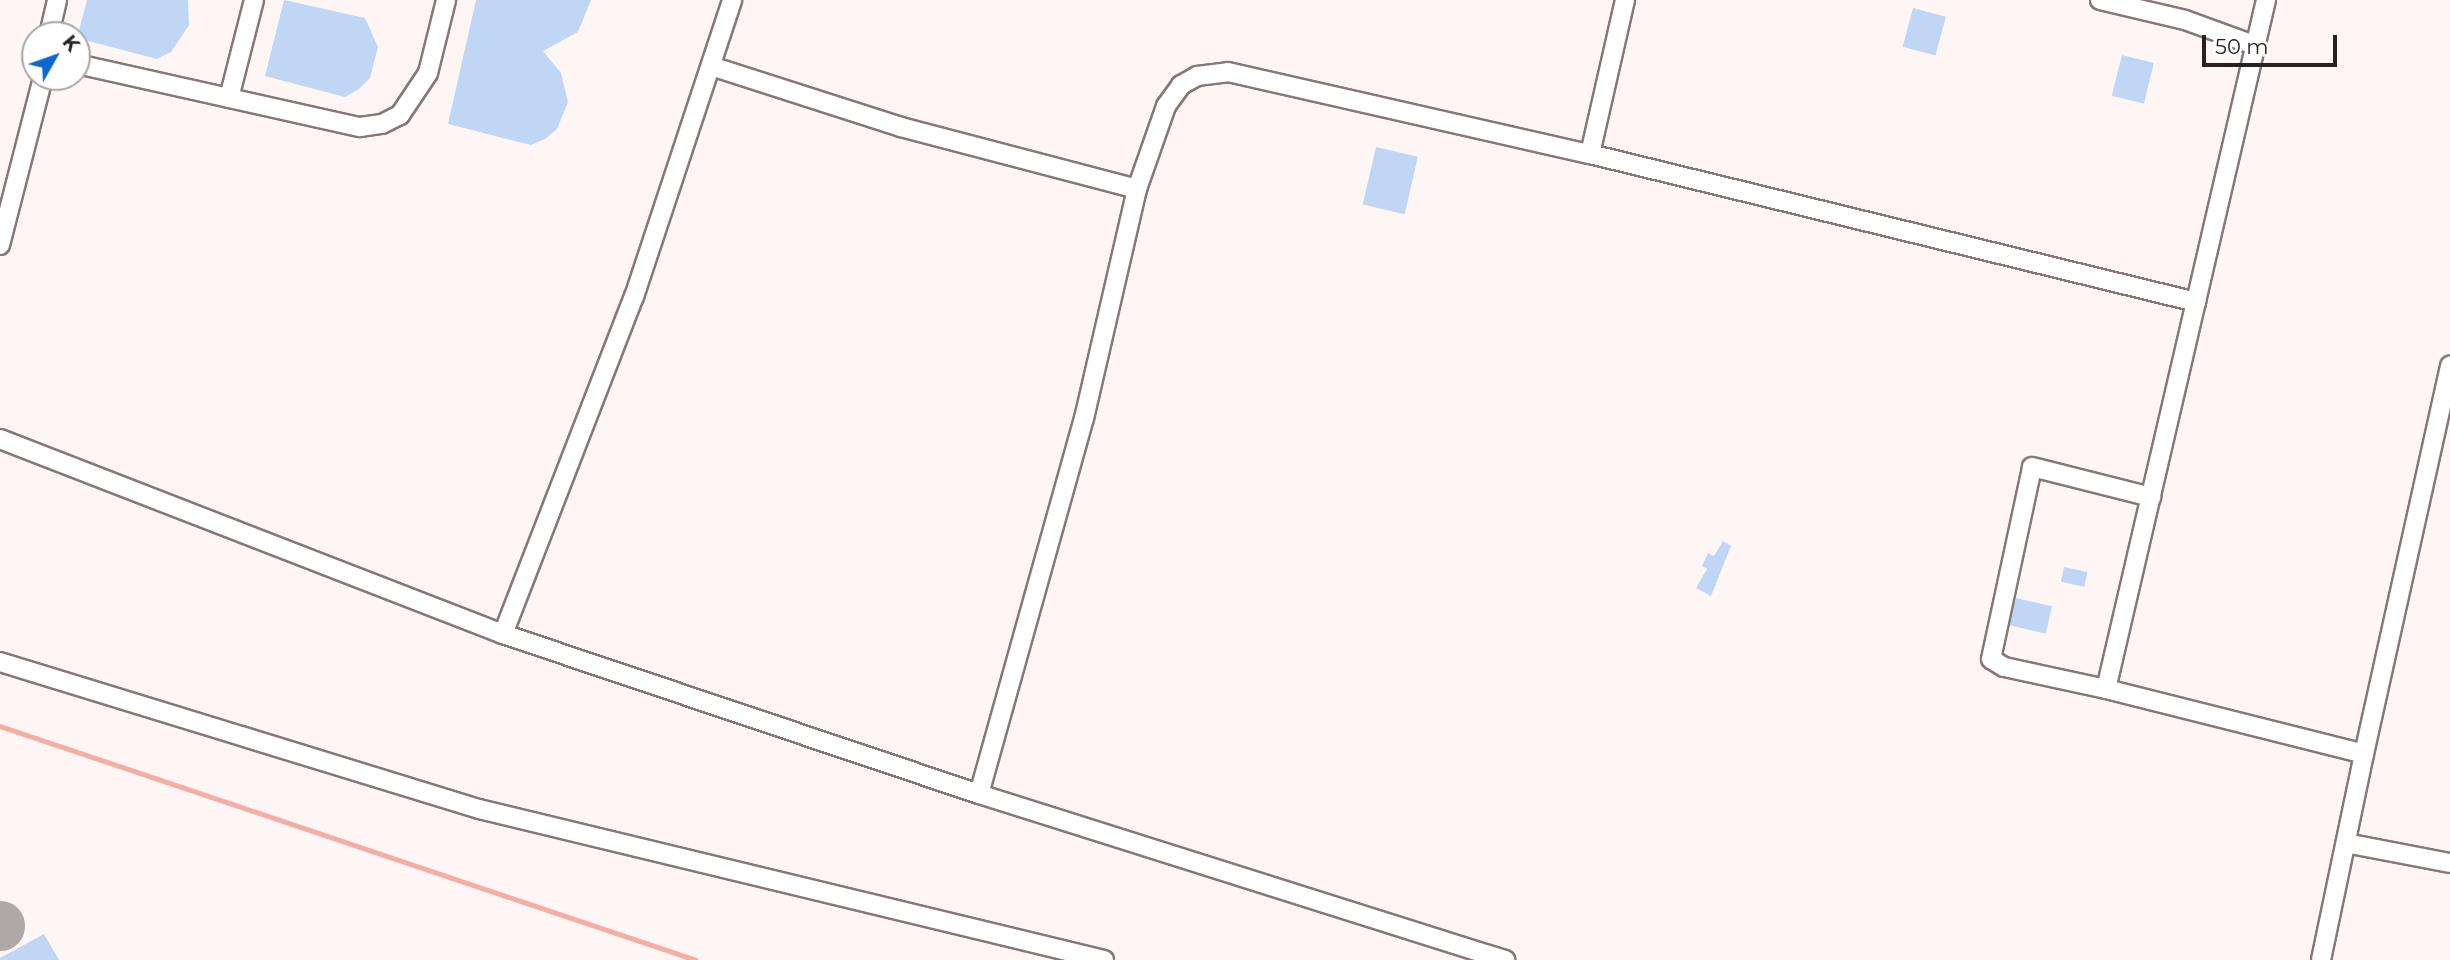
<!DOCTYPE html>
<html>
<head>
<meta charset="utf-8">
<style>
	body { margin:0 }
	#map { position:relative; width:2450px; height:960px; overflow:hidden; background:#fef6f5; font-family:Montserrat,sans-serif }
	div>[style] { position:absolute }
	.stream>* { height:5px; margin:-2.5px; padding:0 2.5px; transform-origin:2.5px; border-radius:2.5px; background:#f3aea5 }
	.taxiway>* { height:49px; margin:-24.5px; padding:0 24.5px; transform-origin:24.5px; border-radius:24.5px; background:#aea8a6 }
	.building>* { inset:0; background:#c0d6f5; transform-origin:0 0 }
	.roads { filter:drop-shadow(2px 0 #857877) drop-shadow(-2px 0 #857877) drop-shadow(0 2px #857877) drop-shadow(0 -2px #857877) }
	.minor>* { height:18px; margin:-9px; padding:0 9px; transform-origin:9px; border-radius:9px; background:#fff }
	span { translate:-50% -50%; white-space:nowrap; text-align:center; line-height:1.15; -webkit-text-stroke:6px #fff; paint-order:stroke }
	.north { position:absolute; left:21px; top:21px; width:70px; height:70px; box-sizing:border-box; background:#fff; border:2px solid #a9a7a6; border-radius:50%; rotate:50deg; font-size:19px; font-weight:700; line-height:28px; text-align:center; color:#272221 }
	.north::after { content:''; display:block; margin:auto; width:24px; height:32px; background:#0e66cf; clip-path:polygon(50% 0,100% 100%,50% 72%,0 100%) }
	.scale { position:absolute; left:2202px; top:35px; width:135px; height:32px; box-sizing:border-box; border:4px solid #272221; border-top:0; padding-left:9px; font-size:21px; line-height:24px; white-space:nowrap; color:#272221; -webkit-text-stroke:5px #fff; paint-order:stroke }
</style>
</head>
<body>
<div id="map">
	<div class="stream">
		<div style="left:0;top:726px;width:734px;rotate:18.58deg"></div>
	</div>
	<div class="taxiway">
		<div style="left:0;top:925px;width:1px;rotate:90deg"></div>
	</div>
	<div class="building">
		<div style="clip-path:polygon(87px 0,188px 0,189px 25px,171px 52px,157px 59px,77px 38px)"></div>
		<div style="clip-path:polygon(284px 0,365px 18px,378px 47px,370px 78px,359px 89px,345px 97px,265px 76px)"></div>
		<div style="clip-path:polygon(476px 0,591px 0,578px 32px,543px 51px,561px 73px,568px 102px,557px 129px,545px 139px,531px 145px,448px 124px)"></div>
		<div style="left:1913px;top:8px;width:34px;height:40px;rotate:15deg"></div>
		<div style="left:2122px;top:55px;width:33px;height:42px;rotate:14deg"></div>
		<div style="left:1376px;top:147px;width:43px;height:59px;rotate:13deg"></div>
		<div style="clip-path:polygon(1723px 541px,1731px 546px,1711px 596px,1696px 588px,1707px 569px,1702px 566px,1708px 553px,1714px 556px)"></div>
		<div style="left:2064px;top:567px;width:24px;height:15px;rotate:12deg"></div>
		<div style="left:2016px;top:598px;width:37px;height:28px;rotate:13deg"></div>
		<div style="clip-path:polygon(44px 934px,59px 960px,0 960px,0 958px)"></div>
	</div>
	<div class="roads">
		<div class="minor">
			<div style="left:2100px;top:0;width:87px;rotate:13.2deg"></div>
			<div style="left:2185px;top:20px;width:73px;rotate:19.9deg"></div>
			<div style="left:2266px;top:0;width:707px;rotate:103.07deg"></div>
			<div style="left:2106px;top:689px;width:266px;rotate:14.1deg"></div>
			<div style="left:2364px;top:754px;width:210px;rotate:101.8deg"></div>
			<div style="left:49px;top:35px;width:36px;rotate:-77deg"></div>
			<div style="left:77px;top:64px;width:290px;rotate:12.6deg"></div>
			<div style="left:360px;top:127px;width:22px;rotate:-8deg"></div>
			<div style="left:382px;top:124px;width:20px;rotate:-27deg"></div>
			<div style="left:400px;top:115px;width:50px;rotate:-56.3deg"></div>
			<div style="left:428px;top:73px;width:75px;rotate:-76.1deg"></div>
			<div style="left:711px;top:66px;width:200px;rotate:17.8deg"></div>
			<div style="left:901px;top:127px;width:244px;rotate:14.7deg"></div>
			<div style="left:1137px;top:189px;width:235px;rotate:103deg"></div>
			<div style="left:1084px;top:418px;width:390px;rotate:105.6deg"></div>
			<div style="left:229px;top:98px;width:101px;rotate:-75.7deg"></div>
			<div style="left:1590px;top:154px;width:158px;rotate:-77.2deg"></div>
			<div style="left:1137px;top:189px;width:88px;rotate:-70.7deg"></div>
			<div style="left:1166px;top:106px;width:26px;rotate:-54deg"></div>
			<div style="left:1181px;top:85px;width:18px;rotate:-29deg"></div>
			<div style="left:1197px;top:76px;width:31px;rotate:-7deg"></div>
			<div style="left:1228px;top:72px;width:371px;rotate:12.8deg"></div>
			<div style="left:1590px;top:154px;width:624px;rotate:13.72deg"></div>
			<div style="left:0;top:245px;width:173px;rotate:-75.6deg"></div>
			<div style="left:0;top:439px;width:539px;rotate:21.19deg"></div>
			<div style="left:503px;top:634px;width:502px;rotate:18.58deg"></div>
			<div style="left:979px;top:794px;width:552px;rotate:17.52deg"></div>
			<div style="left:503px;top:634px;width:362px;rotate:-68.8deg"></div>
			<div style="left:634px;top:297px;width:313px;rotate:-71.7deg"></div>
			<div style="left:0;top:662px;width:501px;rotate:17.06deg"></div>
			<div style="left:479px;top:809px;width:643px;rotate:13.58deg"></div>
			<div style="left:2106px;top:689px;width:104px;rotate:-167.8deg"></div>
			<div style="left:2004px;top:667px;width:15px;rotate:-148deg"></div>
			<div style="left:1991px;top:659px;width:196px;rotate:-77.9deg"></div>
			<div style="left:2032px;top:467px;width:123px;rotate:14.1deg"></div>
			<div style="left:2364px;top:754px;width:398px;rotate:-77.5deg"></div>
			<div style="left:2346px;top:843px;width:106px;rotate:10.9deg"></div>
		</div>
	</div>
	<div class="north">K</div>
	<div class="scale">50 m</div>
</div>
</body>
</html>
